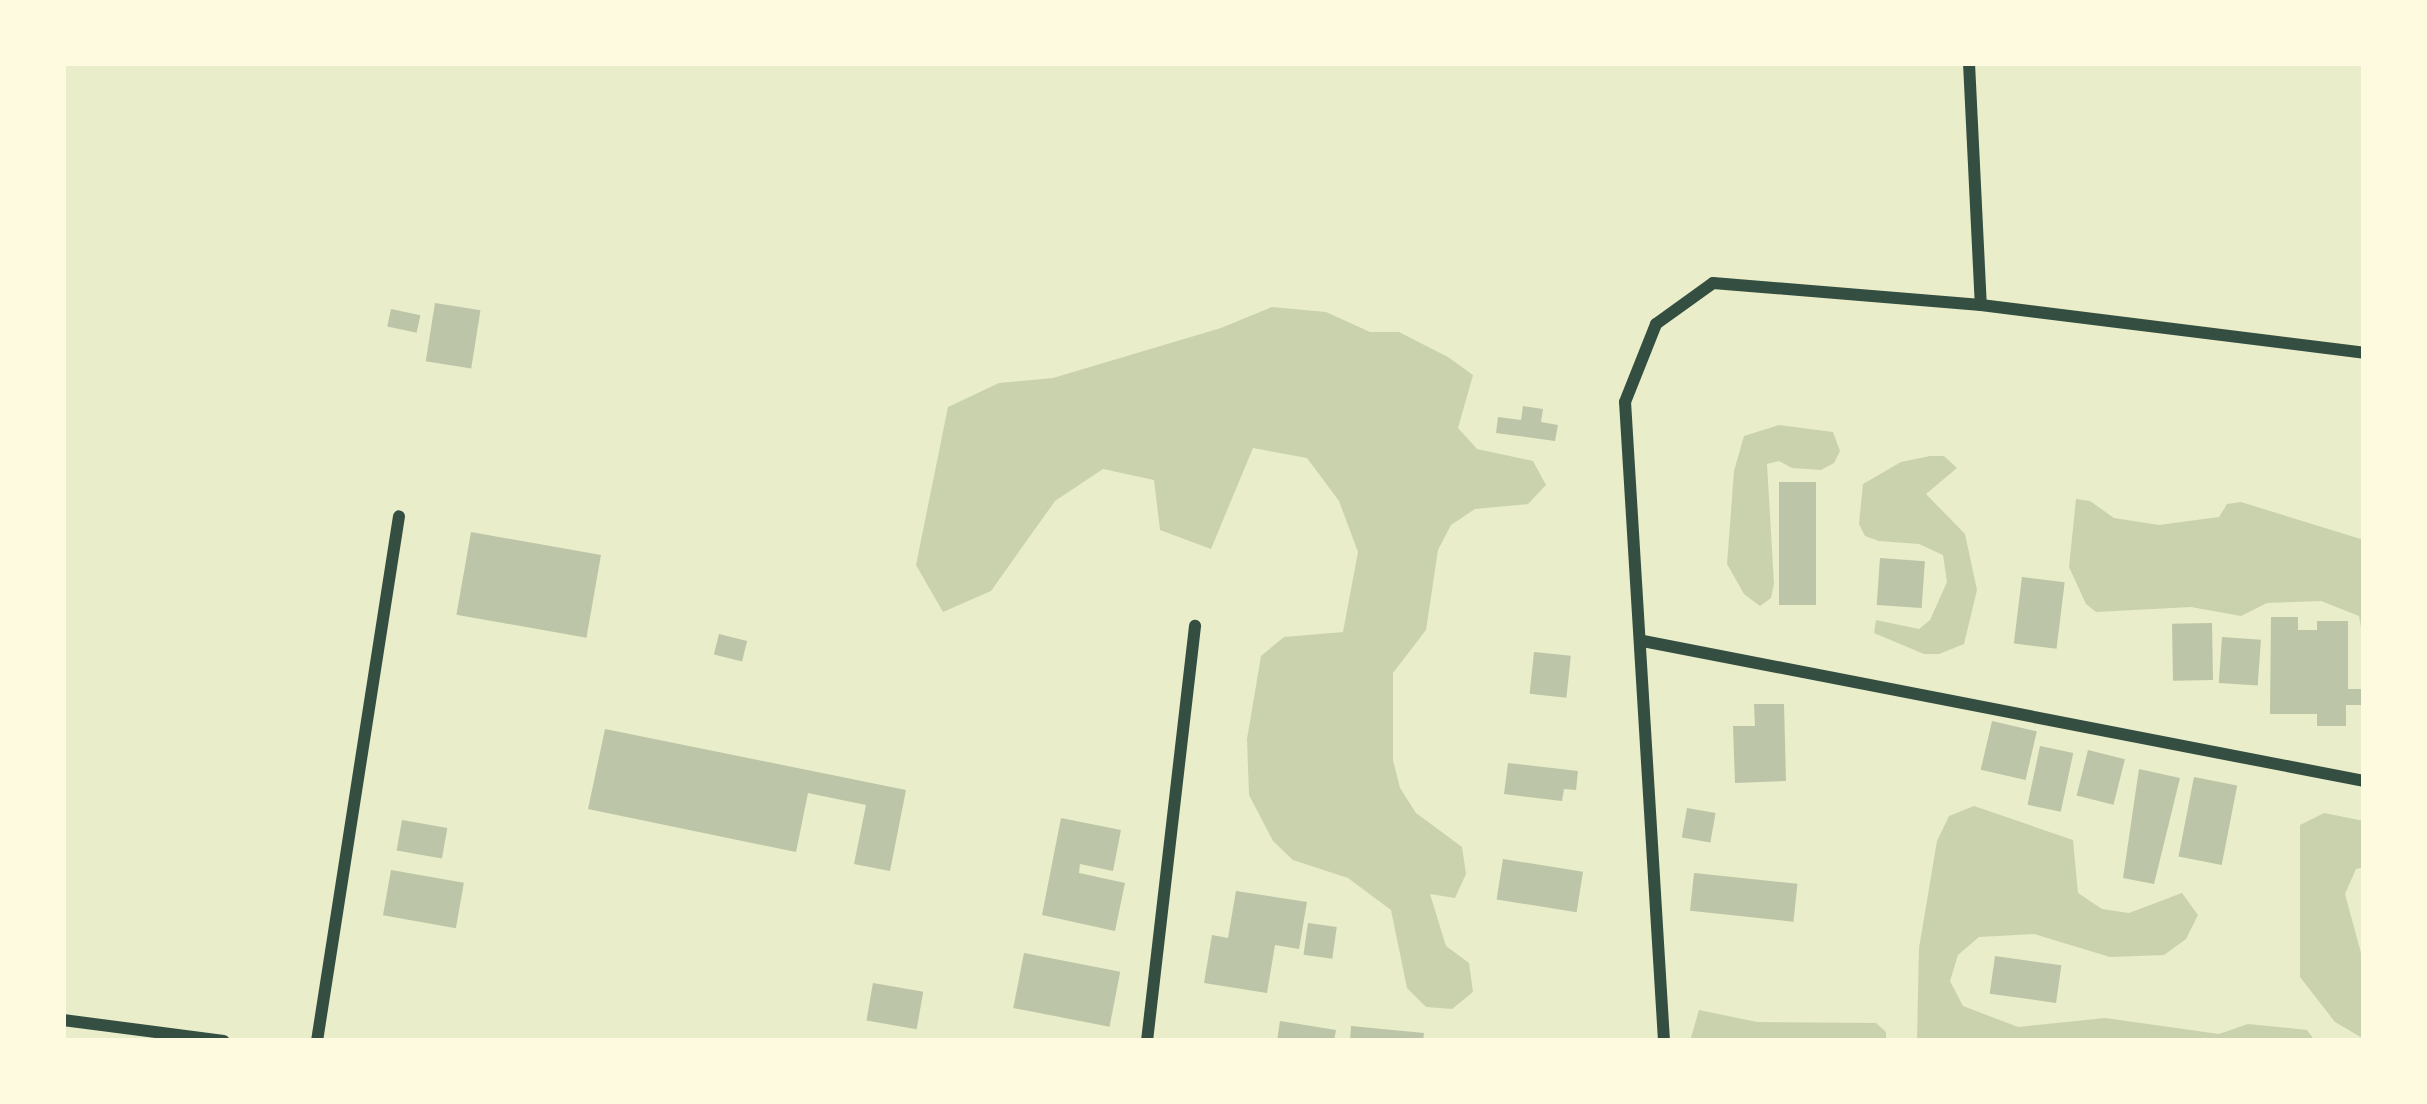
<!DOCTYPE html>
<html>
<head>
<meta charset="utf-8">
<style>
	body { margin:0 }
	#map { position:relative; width:2427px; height:1104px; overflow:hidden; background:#e9edc9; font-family:"Work Sans",sans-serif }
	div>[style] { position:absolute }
	.green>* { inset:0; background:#cad2ad }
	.building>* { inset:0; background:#bcc5a7; transform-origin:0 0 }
	.minor>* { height:12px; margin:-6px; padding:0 6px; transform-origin:6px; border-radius:6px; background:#344e41 }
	span { translate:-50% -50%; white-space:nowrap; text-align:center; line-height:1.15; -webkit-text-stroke:9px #fefae0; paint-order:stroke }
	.frame { position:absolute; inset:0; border:66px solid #fefae0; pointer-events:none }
</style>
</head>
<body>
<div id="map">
	<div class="green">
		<div style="clip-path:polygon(1272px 307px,1326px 312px,1370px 332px,1399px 332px,1448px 357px,1473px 375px,1458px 428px,1477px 449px,1533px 461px,1546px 485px,1528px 504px,1475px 509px,1451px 525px,1438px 550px,1426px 630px,1393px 673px,1393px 760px,1400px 788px,1416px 813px,1462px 847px,1466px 874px,1455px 898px,1430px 894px,1446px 946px,1469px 963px,1473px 992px,1452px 1009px,1426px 1007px,1407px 988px,1391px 910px,1348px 878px,1293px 860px,1273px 841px,1249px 795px,1247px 739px,1261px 656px,1284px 637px,1343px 632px,1358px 552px,1339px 501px,1307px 458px,1253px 448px,1211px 549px,1160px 530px,1154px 480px,1103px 469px,1055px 501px,991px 591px,943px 612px,916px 565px,948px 407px,999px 383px,1053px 378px,1221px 328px)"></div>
		<div style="clip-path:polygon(1779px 425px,1833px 432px,1840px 451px,1834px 463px,1821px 470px,1792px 468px,1779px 461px,1767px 464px,1774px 584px,1771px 598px,1760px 606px,1744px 594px,1727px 564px,1734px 471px,1744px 436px)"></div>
		<div style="clip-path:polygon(1930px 456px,1944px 456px,1957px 468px,1926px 494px,1965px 534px,1977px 590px,1964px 644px,1939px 654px,1924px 654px,1874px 633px,1876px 620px,1919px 629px,1930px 620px,1947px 582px,1943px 555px,1919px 544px,1879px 541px,1865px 536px,1859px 524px,1863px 484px,1901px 462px)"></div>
		<div style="clip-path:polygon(2076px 499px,2090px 501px,2114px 518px,2159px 525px,2219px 517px,2227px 504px,2241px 502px,2364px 540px,2364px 644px,2359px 616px,2321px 601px,2267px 603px,2241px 616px,2191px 607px,2096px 612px,2086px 604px,2069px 567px)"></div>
		<div style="clip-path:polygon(1974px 806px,2073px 840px,2078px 893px,2102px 909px,2129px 913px,2182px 893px,2198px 915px,2186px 939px,2164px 955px,2110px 957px,2034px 934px,1979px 937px,1958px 955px,1950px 981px,1963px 1006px,2018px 1027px,2105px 1018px,2219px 1034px,2248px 1024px,2307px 1030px,2315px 1041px,1917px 1041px,1919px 948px,1937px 841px,1949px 816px)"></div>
		<div style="clip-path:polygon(2324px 813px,2364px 821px,2364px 867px,2356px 869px,2345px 894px,2364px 964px,2364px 1039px,2335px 1022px,2300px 977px,2300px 825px)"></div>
		<div style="clip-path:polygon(1699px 1010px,1757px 1022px,1876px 1023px,1886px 1032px,1886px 1041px,1690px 1041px)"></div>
	</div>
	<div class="building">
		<div style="left:435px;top:303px;width:46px;height:59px;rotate:9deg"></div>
		<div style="left:391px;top:309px;width:30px;height:18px;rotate:12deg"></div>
		<div style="clip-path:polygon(1523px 406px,1543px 409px,1541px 422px,1558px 425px,1555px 441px,1496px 433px,1498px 417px,1521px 420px)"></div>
		<div style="left:1779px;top:482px;width:37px;height:123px"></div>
		<div style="left:471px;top:532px;width:132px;height:84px;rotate:10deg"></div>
		<div style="left:1880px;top:558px;width:45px;height:47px;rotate:4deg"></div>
		<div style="left:2022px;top:577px;width:43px;height:67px;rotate:7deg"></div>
		<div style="clip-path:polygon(2271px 617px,2298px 617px,2298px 630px,2317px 630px,2317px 621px,2348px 621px,2348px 689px,2362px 689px,2362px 705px,2346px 705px,2346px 726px,2317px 726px,2317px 714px,2270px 714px)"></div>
		<div style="left:2212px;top:623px;width:57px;height:40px;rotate:89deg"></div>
		<div style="left:719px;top:634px;width:29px;height:21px;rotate:14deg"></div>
		<div style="left:2222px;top:637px;width:39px;height:46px;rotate:4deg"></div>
		<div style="left:1534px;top:652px;width:37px;height:42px;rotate:6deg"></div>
		<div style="clip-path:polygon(1754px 704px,1784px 704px,1786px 781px,1735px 783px,1733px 726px,1755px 726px)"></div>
		<div style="left:1992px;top:721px;width:46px;height:50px;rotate:13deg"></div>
		<div style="clip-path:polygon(605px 729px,906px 790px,890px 871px,854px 864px,866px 805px,808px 793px,796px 852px,588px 809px)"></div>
		<div style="left:2040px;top:746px;width:34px;height:60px;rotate:12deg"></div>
		<div style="left:2088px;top:750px;width:38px;height:47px;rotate:14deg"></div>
		<div style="clip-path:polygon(1508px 763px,1578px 771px,1576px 790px,1564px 789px,1562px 801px,1504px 794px)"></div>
		<div style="clip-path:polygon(2139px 769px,2180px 778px,2154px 884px,2123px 878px)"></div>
		<div style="left:2194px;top:777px;width:44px;height:81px;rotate:11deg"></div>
		<div style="left:1687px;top:808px;width:29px;height:30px;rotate:10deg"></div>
		<div style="clip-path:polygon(1061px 818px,1121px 830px,1113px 871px,1080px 864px,1079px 873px,1125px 883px,1115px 931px,1042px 915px)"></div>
		<div style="left:402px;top:820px;width:46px;height:31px;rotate:10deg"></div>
		<div style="left:1503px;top:859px;width:81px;height:41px;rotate:9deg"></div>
		<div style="left:391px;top:870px;width:74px;height:46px;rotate:10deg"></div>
		<div style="left:1694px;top:873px;width:104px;height:38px;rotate:6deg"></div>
		<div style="clip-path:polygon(1236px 891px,1307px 902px,1299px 949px,1275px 945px,1267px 993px,1204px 983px,1212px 935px,1228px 938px)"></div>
		<div style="left:1308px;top:923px;width:29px;height:32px;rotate:8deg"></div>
		<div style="left:1024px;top:953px;width:98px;height:56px;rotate:11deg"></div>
		<div style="left:1995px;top:956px;width:67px;height:38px;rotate:8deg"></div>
		<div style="left:873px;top:983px;width:51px;height:38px;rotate:10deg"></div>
		<div style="clip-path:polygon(1280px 1021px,1336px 1030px,1334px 1041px,1277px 1041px)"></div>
		<div style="clip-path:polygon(1351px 1026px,1424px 1033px,1423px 1041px,1350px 1041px)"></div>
	</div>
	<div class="minor">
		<div style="left:1969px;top:63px;width:242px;rotate:87.2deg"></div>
		<div style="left:1643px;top:641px;width:734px;rotate:10.99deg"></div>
		<div style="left:63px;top:1020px;width:162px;rotate:7.4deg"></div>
		<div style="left:317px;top:1041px;width:531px;rotate:-81.12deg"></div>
		<div style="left:1147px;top:1041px;width:418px;rotate:-83.4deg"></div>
		<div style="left:1664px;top:1041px;width:640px;rotate:-93.49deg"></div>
		<div style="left:1625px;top:402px;width:84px;rotate:-68.3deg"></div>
		<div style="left:1656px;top:324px;width:70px;rotate:-35.7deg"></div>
		<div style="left:1713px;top:283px;width:269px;rotate:4.7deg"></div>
		<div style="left:1981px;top:305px;width:386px;rotate:7.1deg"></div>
	</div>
	<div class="frame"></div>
</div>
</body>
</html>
